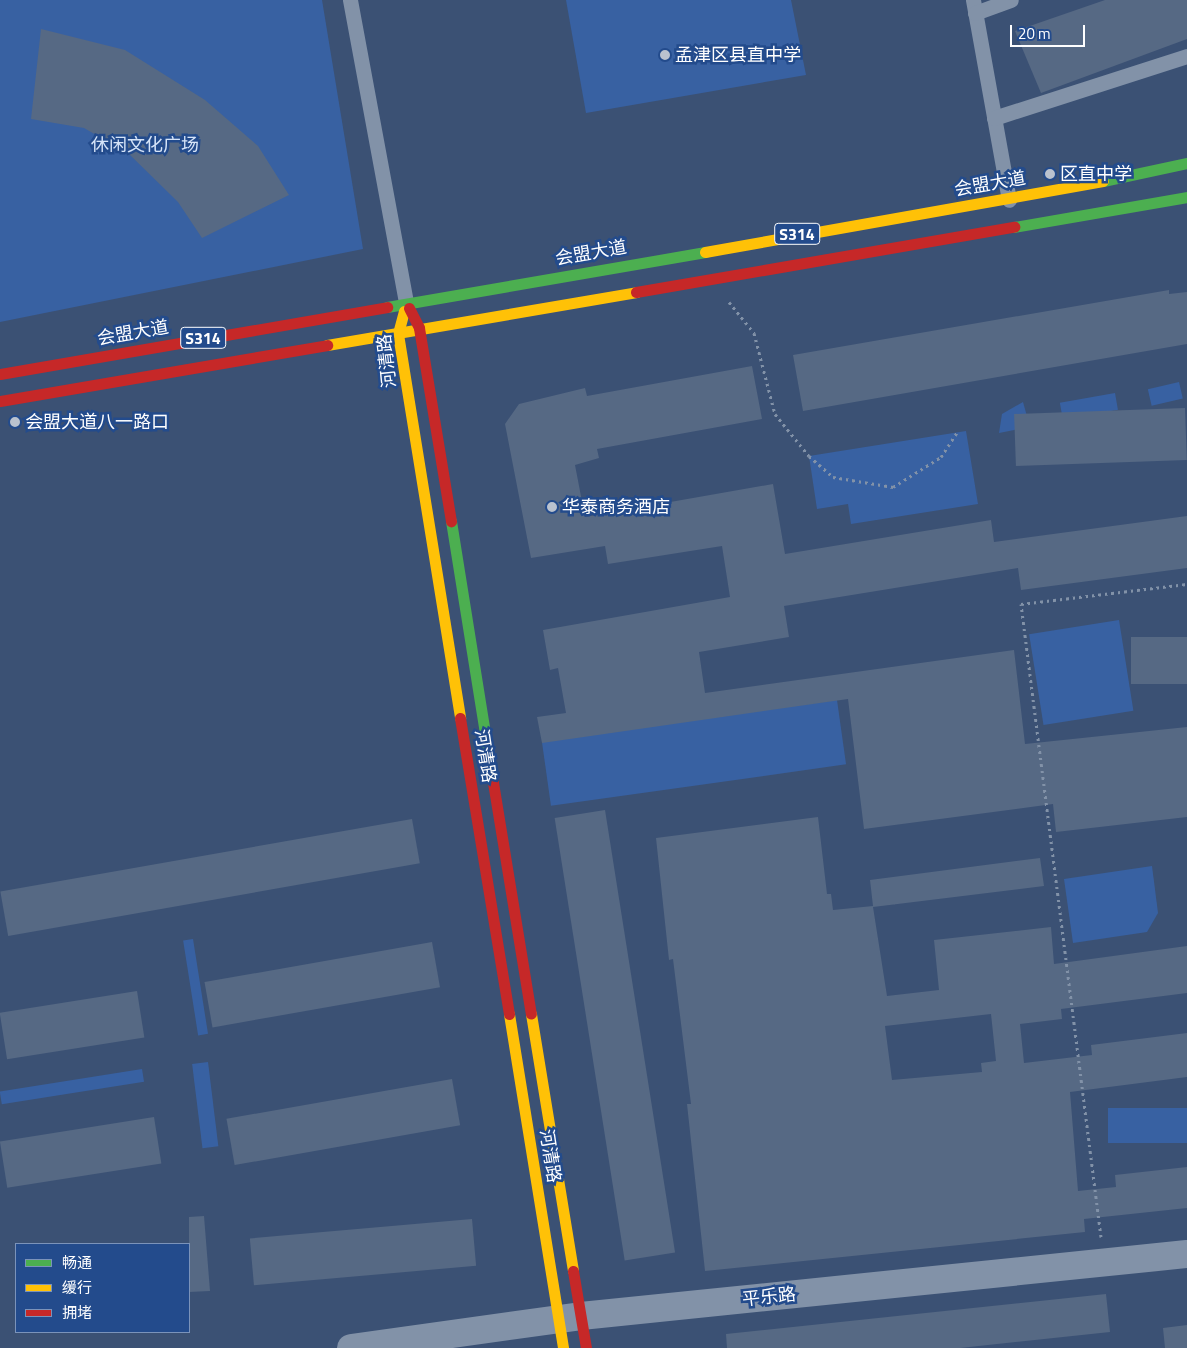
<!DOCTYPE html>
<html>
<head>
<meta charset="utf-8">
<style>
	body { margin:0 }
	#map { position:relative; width:1187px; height:1348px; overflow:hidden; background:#3b5174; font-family:"Titillium Web","Noto Sans SC",sans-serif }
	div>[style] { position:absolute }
	.green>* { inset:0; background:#3861a2; transform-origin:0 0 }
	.building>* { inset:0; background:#566984; transform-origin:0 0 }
	.path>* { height:3px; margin-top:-1.5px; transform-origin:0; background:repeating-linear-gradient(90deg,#8292a8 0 2.5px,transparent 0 6.5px) }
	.lane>* { height:15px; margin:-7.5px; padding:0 7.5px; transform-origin:7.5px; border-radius:7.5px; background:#8292a8 }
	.street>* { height:28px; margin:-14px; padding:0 14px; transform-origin:14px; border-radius:14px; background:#8292a8 }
	.fast>* { height:11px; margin:-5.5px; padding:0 5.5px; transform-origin:5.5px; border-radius:5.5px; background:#4caf50 }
	.slow>* { height:11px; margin:-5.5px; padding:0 5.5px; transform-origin:5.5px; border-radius:5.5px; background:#ffc107 }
	.jam>* { height:11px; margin:-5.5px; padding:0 5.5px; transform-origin:5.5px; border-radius:5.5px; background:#c62828 }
	.dots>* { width:14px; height:14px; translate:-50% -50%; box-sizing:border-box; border:2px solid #234b8c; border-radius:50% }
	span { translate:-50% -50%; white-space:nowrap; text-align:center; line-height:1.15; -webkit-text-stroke:5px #234b8c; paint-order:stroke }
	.shield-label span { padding:1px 4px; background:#234b8c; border:1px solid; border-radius:4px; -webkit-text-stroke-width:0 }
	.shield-label { font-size:16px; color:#fff; font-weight:700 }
	.poi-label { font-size:18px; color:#fff }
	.left { translate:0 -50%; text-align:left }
	.park-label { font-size:18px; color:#d6e4f8 }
	.street-label { font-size:18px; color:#fff }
	.legend { position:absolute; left:15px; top:1243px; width:175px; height:90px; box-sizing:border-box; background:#234b8c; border:1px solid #7b93ba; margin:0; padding:6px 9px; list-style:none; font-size:15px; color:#fff }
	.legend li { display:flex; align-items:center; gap:10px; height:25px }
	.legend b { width:25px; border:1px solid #7b93ba }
	.scale { position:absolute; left:1010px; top:25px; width:75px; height:22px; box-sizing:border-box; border:2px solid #fff; border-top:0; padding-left:6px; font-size:15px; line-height:18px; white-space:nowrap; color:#fff; -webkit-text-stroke:4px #234b8c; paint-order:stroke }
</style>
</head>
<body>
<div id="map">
	<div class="green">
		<div style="clip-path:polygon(0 0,322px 0,363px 249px,0 322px)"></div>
		<div style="clip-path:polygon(566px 0,791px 0,806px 75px,586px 113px)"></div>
		<div style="left:1179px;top:382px;width:17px;height:32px;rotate:77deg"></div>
		<div style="left:1115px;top:393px;width:17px;height:56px;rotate:80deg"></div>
		<div style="clip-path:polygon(1023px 402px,1030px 427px,999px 433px,1002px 414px)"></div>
		<div style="clip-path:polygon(966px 431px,978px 504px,851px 524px,848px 504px,817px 509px,809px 456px)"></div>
		<div style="left:1119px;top:620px;width:92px;height:91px;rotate:81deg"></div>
		<div style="left:837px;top:700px;width:65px;height:298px;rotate:82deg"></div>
		<div style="clip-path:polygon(1152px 866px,1158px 913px,1147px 932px,1073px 943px,1064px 879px)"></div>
		<div style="left:193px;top:939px;width:96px;height:10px;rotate:81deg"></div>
		<div style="left:208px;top:1062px;width:85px;height:16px;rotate:83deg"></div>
		<div style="left:142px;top:1069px;width:13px;height:144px;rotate:81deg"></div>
		<div style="left:1187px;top:1108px;width:35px;height:79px;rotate:90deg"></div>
	</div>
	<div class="building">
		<div style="clip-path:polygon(1105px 0,1187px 0,1187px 39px,1041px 93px,1015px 31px)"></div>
		<div style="clip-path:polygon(41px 29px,125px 50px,205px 100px,258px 146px,289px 195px,202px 238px,178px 202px,129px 154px,84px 128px,31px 119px)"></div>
		<div style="clip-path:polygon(1169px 290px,1169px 294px,1187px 292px,1187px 344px,803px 411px,793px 355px)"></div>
		<div style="clip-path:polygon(752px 366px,762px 419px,597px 449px,599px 458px,575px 465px,585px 517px,773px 484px,785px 554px,991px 520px,994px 542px,1187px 516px,1187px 568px,1021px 590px,1018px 568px,784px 606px,789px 637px,699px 652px,705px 693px,1014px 650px,1025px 744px,1187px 727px,1187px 817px,1056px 832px,1053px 804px,864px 829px,848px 699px,542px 743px,537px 717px,566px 713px,558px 668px,550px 670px,543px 630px,730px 597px,722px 546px,608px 564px,605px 546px,531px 558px,505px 424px,519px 404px,585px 388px,587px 396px)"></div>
		<div style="left:1185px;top:408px;width:52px;height:171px;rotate:88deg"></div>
		<div style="left:1187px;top:637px;width:47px;height:56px;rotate:90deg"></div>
		<div style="left:605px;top:810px;width:448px;height:51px;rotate:81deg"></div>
		<div style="clip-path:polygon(evenodd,818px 817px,827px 894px,831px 894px,833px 910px,873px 906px,870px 880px,1040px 858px,1044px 886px,873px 907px,887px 996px,939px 990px,934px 940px,1051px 927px,1054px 964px,1187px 946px,1187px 993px,1061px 1009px,1062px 1019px,1020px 1024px,1024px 1063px,1092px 1055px,1091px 1045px,1187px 1033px,1187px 1077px,1070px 1092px,1078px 1191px,1116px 1187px,1115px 1175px,1187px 1167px,1187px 1208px,1084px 1219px,1085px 1232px,705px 1271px,687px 1104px,691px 1104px,673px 959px,669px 960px,656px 838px,818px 817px,991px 1014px,996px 1061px,981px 1063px,982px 1072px,892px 1080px,885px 1026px,991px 1014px)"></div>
		<div style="left:412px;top:819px;width:45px;height:418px;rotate:80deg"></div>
		<div style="left:432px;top:942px;width:46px;height:231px;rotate:80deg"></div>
		<div style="left:137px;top:991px;width:47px;height:139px;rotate:81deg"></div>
		<div style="left:452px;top:1079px;width:47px;height:229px;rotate:80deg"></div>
		<div style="left:154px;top:1117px;width:47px;height:156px;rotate:81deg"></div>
		<div style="clip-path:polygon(204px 1216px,210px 1291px,189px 1292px,189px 1217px)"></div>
		<div style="left:472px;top:1219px;width:47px;height:223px;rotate:85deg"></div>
		<div style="clip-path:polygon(1106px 1294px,1110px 1332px,960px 1348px,727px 1348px,726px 1334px)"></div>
		<div style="clip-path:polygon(1187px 1325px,1187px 1348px,1165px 1348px,1163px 1328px)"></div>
	</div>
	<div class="path">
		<div style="left:729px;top:302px;width:40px;rotate:51deg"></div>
		<div style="left:754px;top:333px;width:84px;rotate:75.5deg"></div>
		<div style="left:775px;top:414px;width:54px;rotate:51deg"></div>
		<div style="left:809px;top:456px;width:32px;rotate:41deg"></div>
		<div style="left:833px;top:477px;width:61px;rotate:9.5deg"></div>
		<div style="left:893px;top:487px;width:57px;rotate:-32deg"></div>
		<div style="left:941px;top:457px;width:30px;rotate:-57deg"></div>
		<div style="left:1101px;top:1237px;width:638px;rotate:-97.2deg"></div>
		<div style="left:1021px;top:604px;width:167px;rotate:-6.9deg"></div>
	</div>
	<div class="lane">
		<div style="left:350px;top:0;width:307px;rotate:79.5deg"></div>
		<div style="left:973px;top:0;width:203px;rotate:79.8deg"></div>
		<div style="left:975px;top:13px;width:38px;rotate:-20deg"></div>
		<div style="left:994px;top:118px;width:203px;rotate:-17.8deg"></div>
	</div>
	<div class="street">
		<div style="left:351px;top:1348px;width:232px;rotate:-7.9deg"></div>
		<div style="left:581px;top:1316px;width:609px;rotate:-5.84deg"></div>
	</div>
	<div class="fast">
		<div style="left:1103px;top:181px;width:86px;rotate:-12.1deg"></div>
		<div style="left:1014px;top:227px;width:176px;rotate:-9.8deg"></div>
		<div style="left:387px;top:307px;width:323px;rotate:-9.8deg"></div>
		<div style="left:451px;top:521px;width:240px;rotate:80.9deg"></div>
	</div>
	<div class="slow">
		<div style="left:705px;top:252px;width:404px;rotate:-10.1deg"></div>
		<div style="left:404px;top:311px;width:24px;rotate:105deg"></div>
		<div style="left:398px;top:334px;width:389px;rotate:80.8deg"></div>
		<div style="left:327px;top:345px;width:314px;rotate:-9.7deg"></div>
		<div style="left:509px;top:1014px;width:338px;rotate:80.8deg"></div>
		<div style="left:531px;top:1014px;width:260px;rotate:80.7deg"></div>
	</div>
	<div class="jam">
		<div style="left:636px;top:292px;width:384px;rotate:-9.8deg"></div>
		<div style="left:409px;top:308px;width:22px;rotate:63deg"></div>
		<div style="left:419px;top:328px;width:196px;rotate:80.6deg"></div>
		<div style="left:0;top:374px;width:393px;rotate:-9.8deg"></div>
		<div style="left:0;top:401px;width:332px;rotate:-9.7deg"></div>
		<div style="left:460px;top:718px;width:300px;rotate:80.6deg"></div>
		<div style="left:489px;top:758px;width:259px;rotate:80.7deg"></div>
		<div style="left:573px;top:1271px;width:78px;rotate:80.4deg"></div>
	</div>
	<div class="dots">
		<div style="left:665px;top:55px;background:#bac2ce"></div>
		<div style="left:1050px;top:174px;background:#bac2ce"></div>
		<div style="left:15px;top:422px;background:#bac2ce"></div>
		<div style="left:552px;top:507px;background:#bac2ce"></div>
	</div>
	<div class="shield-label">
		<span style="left:797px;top:234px">S314</span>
		<span style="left:203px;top:338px">S314</span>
	</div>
	<div class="poi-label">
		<span class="left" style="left:675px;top:55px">孟津区县直中学</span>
		<span class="left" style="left:1060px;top:174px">区直中学</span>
		<span class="left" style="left:25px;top:422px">会盟大道八一路口</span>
		<span class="left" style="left:562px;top:507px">华泰商务酒店</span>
	</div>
	<div class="park-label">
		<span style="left:145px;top:145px">休闲文化广场</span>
	</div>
	<div class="street-label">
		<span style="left:990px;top:184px;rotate:-10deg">会盟大道</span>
		<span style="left:591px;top:253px;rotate:-10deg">会盟大道</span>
		<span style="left:133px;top:333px;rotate:-10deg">会盟大道</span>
		<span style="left:387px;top:361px;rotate:-96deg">河清路</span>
		<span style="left:485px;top:756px;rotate:81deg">河清路</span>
		<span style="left:550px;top:1156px;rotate:81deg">河清路</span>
		<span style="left:769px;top:1297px;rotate:-6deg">平乐路</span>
	</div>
	<ul class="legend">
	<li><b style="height:6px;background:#4caf50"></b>畅通</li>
	<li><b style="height:6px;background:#ffc107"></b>缓行</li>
	<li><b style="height:6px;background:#c62828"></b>拥堵</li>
	</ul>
	<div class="scale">20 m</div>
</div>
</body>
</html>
